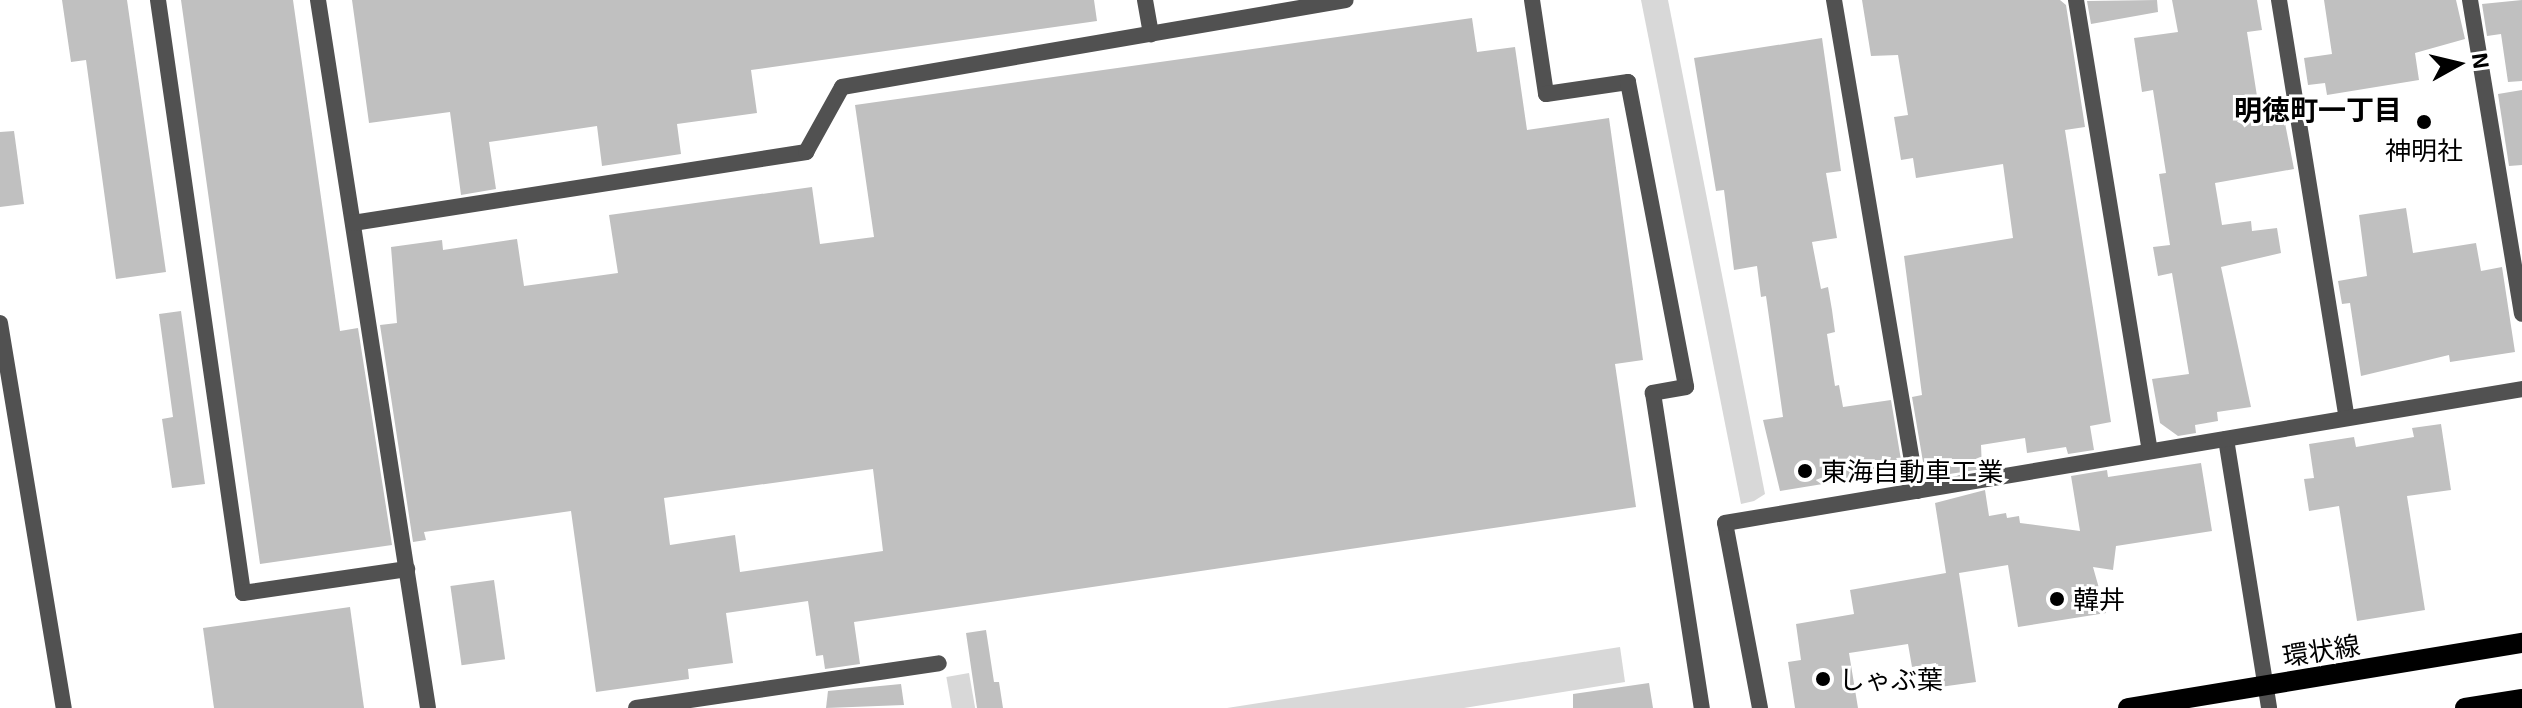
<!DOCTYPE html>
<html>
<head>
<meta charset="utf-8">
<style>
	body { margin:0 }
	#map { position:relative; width:2522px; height:708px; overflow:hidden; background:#fff; font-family:"Exo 2","Noto Sans JP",sans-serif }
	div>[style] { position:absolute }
	.green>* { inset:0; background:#d8d8d8; transform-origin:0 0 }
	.building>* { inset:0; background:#c0c0c0; transform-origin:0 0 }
	.service>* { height:16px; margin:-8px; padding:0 8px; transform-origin:8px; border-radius:8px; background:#515151 }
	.minor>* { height:16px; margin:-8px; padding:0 8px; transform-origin:8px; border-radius:8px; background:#515151 }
	.primary>* { height:20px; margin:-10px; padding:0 10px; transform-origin:10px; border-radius:10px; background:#000 }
	.dots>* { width:22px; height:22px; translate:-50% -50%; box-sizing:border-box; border:4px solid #fff; border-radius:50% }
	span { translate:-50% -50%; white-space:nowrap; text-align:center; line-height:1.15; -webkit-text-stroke:6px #fff; paint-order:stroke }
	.poi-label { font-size:26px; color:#000 }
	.left { translate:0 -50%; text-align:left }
	.street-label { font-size:26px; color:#000 }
	.neighbourhood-label { font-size:28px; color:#000; font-weight:700 }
	.north { position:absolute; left:2418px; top:24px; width:80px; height:80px; -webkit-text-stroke:6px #fff; paint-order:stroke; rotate:82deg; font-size:22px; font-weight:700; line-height:32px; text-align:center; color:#000 }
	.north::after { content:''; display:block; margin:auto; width:28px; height:36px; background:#000; clip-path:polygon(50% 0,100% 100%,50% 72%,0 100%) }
</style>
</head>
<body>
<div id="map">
	<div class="green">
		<div style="clip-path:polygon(1641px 0,1668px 0,1765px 494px,1754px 501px,1741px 504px)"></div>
		<div style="clip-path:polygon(1620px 647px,1625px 682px,1464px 708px,1227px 708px)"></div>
		<div style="left:969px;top:673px;width:36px;height:23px;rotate:80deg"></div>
	</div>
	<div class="building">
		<div style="clip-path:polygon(62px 0,127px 0,166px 272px,116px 279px,86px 60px,71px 62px)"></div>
		<div style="clip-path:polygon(181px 0,293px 0,340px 331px,358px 328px,392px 545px,260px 564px)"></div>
		<div style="clip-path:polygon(352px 0,1094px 0,1097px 21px,751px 70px,757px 113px,677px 124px,681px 154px,602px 166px,597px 126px,489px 142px,496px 189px,461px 195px,450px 112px,369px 123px)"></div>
		<div style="clip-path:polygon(1862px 0,2060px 0,2066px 5px,2085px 127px,2065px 130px,2111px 422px,2090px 426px,2094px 450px,2068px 454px,2066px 447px,2027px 453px,2025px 438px,1981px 445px,1982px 469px,1943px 475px,1940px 459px,1923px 462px,1912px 397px,1922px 395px,1904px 256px,2013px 238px,2003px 164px,1916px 178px,1913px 158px,1901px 160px,1894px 117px,1908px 115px,1898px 55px,1871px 56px)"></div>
		<div style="clip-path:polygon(2157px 0,2158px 12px,2091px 24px,2087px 1px)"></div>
		<div style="clip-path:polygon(2172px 0,2257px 0,2262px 30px,2247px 32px,2261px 122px,2284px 118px,2294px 169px,2215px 183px,2222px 225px,2251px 221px,2252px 231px,2277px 228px,2281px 253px,2221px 267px,2251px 407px,2217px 412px,2218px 421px,2195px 425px,2196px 433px,2178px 436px,2160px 423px,2152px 379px,2189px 374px,2172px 273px,2158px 276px,2153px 247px,2170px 245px,2159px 174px,2166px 173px,2153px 90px,2142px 92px,2134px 38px,2178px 32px)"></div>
		<div style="clip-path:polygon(2324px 0,2456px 0,2465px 39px,2415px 53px,2419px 80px,2327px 95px,2325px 83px,2308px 85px,2304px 58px,2332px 54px)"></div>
		<div style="clip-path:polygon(2522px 0,2522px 81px,2508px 82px,2501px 34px,2487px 36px,2482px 4px)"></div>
		<div style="clip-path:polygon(evenodd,1472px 18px,1477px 52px,1515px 47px,1527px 130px,1609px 118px,1643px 360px,1615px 364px,1636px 507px,854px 622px,860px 664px,825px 669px,823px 655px,816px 656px,808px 601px,726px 613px,733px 663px,688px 669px,689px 679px,596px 692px,571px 511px,424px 532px,426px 540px,413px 542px,380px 325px,397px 323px,391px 247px,442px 240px,443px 250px,517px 239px,524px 286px,618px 273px,609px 215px,812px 187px,820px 244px,874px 237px,855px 105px,1472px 18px,873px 469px,883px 551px,740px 572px,735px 535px,670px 545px,664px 498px,873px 469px)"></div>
		<div style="clip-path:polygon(1822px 38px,1841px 171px,1826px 173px,1837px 238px,1812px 242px,1821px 289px,1828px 287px,1832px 310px,1835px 332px,1827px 334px,1835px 386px,1839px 385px,1843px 407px,1891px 400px,1902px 466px,1889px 468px,1890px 473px,1780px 491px,1763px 420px,1783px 417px,1766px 296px,1761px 297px,1757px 266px,1734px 270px,1724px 190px,1716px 191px,1694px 58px)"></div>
		<div style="clip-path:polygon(2522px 90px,2522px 165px,2509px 166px,2498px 94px)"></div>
		<div style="clip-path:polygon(14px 131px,24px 204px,0 207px,0 132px)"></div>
		<div style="clip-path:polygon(2406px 208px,2413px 253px,2476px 243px,2481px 271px,2502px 267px,2515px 352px,2450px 362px,2449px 355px,2361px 376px,2350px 303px,2342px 304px,2338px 281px,2367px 276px,2359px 215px)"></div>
		<div style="clip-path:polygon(181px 311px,205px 484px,172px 488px,162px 419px,173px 417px,159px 314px)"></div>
		<div style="clip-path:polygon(2441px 424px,2451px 490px,2407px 496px,2425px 610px,2357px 621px,2339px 506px,2309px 511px,2304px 479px,2314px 478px,2309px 444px,2354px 437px,2356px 447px,2414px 437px,2412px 428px)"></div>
		<div style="clip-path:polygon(2201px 463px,2212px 531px,2116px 546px,2113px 570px,2093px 567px,2106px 613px,2018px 627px,2008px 565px,1959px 573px,1976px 682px,1940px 687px,1936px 663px,1912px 667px,1908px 644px,1849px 653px,1858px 708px,1795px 708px,1788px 662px,1801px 660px,1796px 624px,1854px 614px,1850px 590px,1946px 573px,1935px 503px,1985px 490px,1989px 516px,2006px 513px,2007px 518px,2019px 516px,2020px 523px,2080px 531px,2071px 476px,2107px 470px,2108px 477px)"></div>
		<div style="left:494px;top:580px;width:80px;height:44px;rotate:82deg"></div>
		<div style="clip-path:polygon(350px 607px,364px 708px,214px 708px,203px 628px)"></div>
		<div style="clip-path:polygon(986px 630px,994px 682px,999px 682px,1003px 708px,977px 708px,966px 633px)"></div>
		<div style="clip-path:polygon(1649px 683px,1653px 708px,1573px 708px,1573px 694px)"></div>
		<div style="clip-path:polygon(901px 684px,904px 705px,826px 708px,828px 691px)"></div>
	</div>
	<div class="service">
		<div style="left:158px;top:0;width:599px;rotate:81.84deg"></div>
		<div style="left:243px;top:593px;width:166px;rotate:-8.3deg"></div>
		<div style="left:318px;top:0;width:716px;rotate:81.17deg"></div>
		<div style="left:1145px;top:0;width:35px;rotate:80deg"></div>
		<div style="left:1532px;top:0;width:95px;rotate:81.5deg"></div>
		<div style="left:1546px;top:94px;width:83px;rotate:-8.3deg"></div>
		<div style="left:1628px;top:82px;width:310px;rotate:79.2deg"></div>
		<div style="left:1686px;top:387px;width:34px;rotate:170deg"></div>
		<div style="left:1653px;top:393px;width:319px;rotate:81.2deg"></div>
		<div style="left:353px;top:223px;width:459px;rotate:-8.9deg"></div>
		<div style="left:806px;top:152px;width:74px;rotate:-61deg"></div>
		<div style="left:842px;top:87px;width:511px;rotate:-9.79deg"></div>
		<div style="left:636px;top:708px;width:306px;rotate:-8.4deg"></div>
	</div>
	<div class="minor">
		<div style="left:1834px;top:0;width:498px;rotate:80.4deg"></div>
		<div style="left:2076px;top:0;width:457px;rotate:80.7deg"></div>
		<div style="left:2279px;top:0;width:423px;rotate:80.8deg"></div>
		<div style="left:2470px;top:0;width:318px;rotate:80.6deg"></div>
		<div style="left:0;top:323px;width:390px;rotate:80.6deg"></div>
		<div style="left:2226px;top:439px;width:272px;rotate:80.9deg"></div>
		<div style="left:1760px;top:708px;width:188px;rotate:-100.7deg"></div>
		<div style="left:1725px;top:523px;width:808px;rotate:-9.54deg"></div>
	</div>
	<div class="primary">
		<div style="left:2128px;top:708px;width:399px;rotate:-9.4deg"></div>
		<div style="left:2465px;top:708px;width:58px;rotate:-9deg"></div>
	</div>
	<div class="dots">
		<div style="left:2424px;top:122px;background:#000"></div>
		<div style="left:1805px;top:471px;background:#000"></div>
		<div style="left:2057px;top:599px;background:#000"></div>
		<div style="left:1823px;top:679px;background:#000"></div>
	</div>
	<div class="poi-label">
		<span style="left:2424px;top:150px">神明社</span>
		<span class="left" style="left:1821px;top:471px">東海自動車工業</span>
		<span class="left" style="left:2073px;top:599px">韓丼</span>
		<span class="left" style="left:1839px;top:679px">しゃぶ葉</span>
	</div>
	<div class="street-label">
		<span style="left:2321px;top:650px;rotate:-9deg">環状線</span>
	</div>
	<div class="neighbourhood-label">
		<span style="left:2318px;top:109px">明徳町一丁目</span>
	</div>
	<div class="north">N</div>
</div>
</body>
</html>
